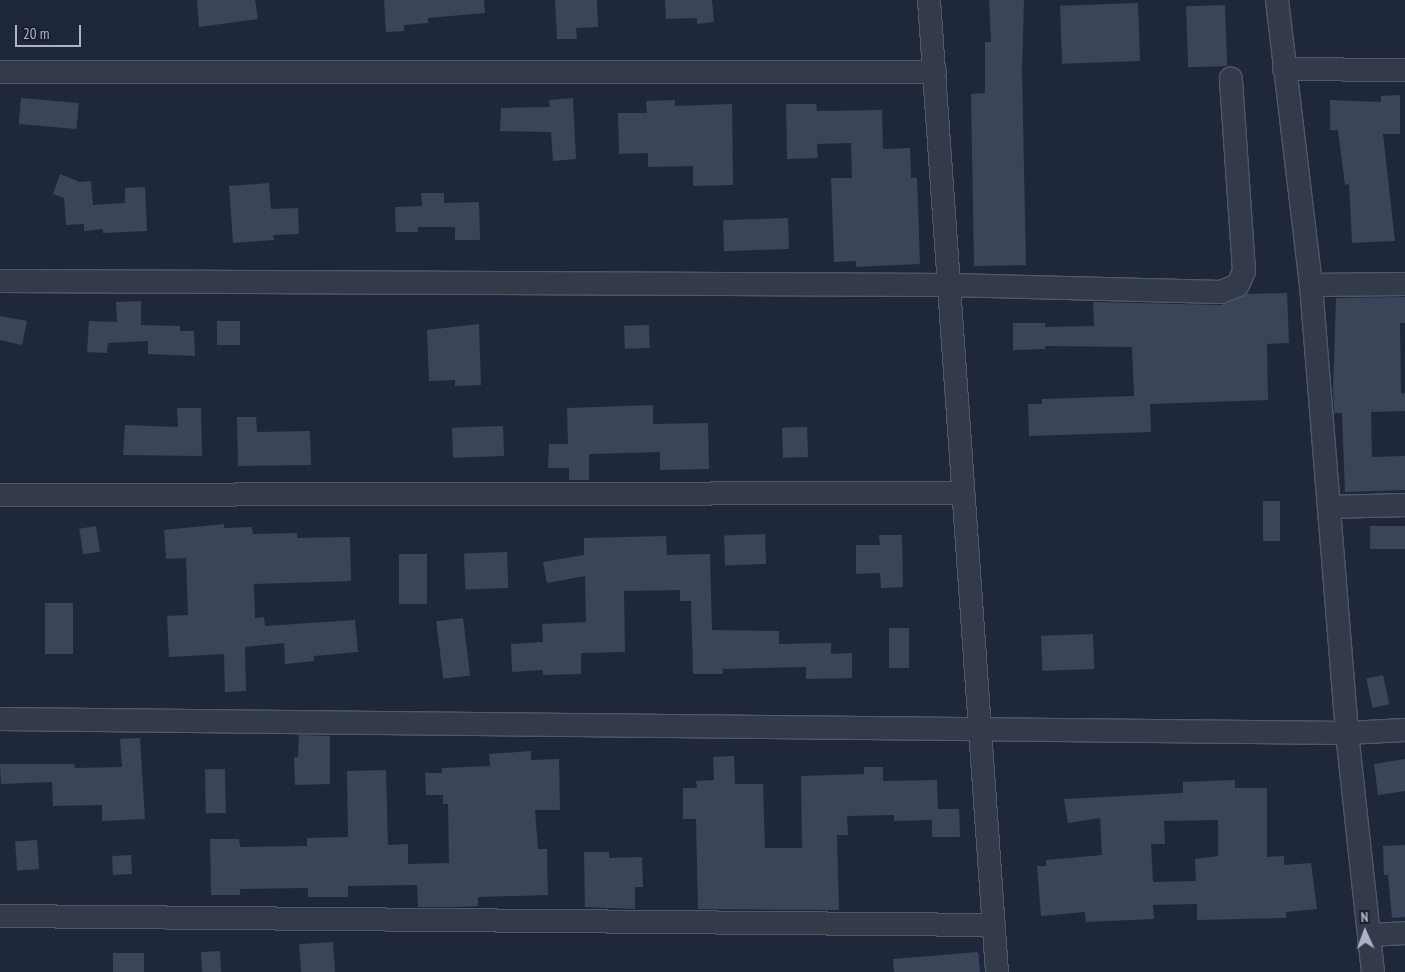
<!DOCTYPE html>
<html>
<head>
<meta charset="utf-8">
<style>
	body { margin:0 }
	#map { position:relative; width:1405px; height:972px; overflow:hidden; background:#1f283a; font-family:"PT Sans Narrow",sans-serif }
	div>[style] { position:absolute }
	.building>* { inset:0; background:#3b455a; transform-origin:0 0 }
	.roads { filter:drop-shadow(1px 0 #505768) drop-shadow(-1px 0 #505768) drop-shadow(0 1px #505768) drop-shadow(0 -1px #505768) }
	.street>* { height:22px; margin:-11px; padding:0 11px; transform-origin:11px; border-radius:11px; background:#333a4a }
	span { translate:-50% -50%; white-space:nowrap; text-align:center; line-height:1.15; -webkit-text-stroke:5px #181f2f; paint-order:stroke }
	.north { position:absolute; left:1340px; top:907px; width:50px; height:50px; -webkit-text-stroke:4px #181f2f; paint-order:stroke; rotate:358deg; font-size:14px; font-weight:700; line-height:20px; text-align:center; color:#adb4c7 }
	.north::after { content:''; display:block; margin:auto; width:18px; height:22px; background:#adb4c7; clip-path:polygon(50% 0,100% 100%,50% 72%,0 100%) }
	.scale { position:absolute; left:15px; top:25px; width:66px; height:22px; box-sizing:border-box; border:2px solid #adb4c7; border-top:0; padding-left:6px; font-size:15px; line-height:18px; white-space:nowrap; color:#adb4c7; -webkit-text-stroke:4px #181f2f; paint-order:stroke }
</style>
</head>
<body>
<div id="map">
	<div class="building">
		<div style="clip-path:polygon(197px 0,255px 0,258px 19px,199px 27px)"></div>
		<div style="clip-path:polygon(384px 0,484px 0,485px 13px,428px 18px,428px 23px,404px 25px,404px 31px,386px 32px)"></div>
		<div style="clip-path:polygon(555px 0,597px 0,598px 27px,576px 28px,577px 39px,557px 39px)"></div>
		<div style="clip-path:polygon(665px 0,712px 0,714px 22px,697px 24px,697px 18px,666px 19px)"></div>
		<div style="clip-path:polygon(989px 0,1024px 0,1022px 71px,1026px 265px,974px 266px,971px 94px,985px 93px,985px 42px,991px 42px)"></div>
		<div style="left:1138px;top:3px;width:58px;height:78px;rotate:88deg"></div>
		<div style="left:1225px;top:5px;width:61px;height:39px;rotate:88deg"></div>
		<div style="clip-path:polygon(1400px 95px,1400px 134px,1383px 134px,1395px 241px,1352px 243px,1349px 184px,1345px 185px,1338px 130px,1330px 130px,1330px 100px,1381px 102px,1381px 96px)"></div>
		<div style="left:21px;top:98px;width:58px;height:26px;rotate:5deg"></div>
		<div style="clip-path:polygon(573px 98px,576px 159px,553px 161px,551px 132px,500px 131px,501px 108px,550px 107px,549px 100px)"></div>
		<div style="clip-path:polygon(675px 100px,675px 106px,732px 104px,733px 185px,693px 186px,693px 166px,648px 167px,648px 153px,619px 154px,618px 113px,647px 113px,646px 101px)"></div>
		<div style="clip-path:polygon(786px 104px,816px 104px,817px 111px,882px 110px,883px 149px,910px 148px,911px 178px,917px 178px,920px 264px,856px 267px,856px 261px,834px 262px,831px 178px,852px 178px,851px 143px,817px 144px,818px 158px,787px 159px)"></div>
		<div style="clip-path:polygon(60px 174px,80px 182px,91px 181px,93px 205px,125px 203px,125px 188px,145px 187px,147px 231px,103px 233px,103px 229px,84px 231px,84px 224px,66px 225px,64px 198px,53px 194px)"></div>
		<div style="clip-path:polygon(269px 183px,271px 209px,298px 208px,299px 234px,273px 235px,274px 240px,233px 243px,229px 186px)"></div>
		<div style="clip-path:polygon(421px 193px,444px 193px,444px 203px,479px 202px,480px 240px,455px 240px,455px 227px,418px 227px,418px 232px,396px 232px,395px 207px,422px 206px)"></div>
		<div style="left:788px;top:218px;width:31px;height:65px;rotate:88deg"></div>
		<div style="clip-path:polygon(1287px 293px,1289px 343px,1267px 344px,1268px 400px,1150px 404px,1151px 432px,1029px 436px,1028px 404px,1042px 404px,1042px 399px,1134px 396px,1132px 347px,1045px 346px,1045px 349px,1013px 350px,1013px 323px,1045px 323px,1045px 327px,1094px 326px,1093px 302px,1221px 305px,1246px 294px)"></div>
		<div style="clip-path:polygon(1405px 297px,1405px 323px,1400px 323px,1401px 394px,1405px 393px,1405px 411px,1371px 412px,1372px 457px,1405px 456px,1405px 490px,1345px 492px,1342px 413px,1334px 413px,1333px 389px,1336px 298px)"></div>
		<div style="clip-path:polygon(141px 301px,141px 325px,180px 326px,180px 331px,194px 331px,195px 356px,148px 354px,148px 341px,108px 343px,107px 353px,87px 352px,89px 321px,117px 322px,116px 302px)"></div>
		<div style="clip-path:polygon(0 316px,27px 321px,22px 345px,0 340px)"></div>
		<div style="left:240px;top:321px;width:24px;height:23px;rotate:90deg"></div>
		<div style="clip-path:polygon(479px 324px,481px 385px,455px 386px,455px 380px,429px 381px,427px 330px)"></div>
		<div style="left:649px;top:325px;width:23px;height:25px;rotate:88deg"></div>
		<div style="clip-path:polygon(653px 405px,653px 424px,708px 423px,709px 469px,660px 470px,660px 452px,589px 454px,589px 480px,569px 480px,569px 468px,548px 468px,549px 444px,568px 444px,567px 408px)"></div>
		<div style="clip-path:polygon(177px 408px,201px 408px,202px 456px,123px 455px,125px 425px,178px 427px)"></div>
		<div style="clip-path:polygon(237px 417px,256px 417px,257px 432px,310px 431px,311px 465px,238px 466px)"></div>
		<div style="left:503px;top:426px;width:30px;height:51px;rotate:88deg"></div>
		<div style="left:807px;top:427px;width:30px;height:25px;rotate:88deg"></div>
		<div style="left:1263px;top:501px;width:17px;height:40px"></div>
		<div style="clip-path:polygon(224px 524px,224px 528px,252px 527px,253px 534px,297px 533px,297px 538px,350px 537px,351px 581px,254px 584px,255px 618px,264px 617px,265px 626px,355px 620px,358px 652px,314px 656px,314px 661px,285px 664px,284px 643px,245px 647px,246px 691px,225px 692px,224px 654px,169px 657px,167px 616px,188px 615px,186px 558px,166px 559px,164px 530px)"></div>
		<div style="left:96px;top:526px;width:26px;height:17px;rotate:81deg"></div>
		<div style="left:1405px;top:526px;width:23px;height:35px;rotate:90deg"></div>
		<div style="left:765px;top:534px;width:30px;height:41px;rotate:88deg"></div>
		<div style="clip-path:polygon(879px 535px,902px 535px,903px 587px,881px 588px,880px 573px,856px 574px,856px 545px,880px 545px)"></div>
		<div style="clip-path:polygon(666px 536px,667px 555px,710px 554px,712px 630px,779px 631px,779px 644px,831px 643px,831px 654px,852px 653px,852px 678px,806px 679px,806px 667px,723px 669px,723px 674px,693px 674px,691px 601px,680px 601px,680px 590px,624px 591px,625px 652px,581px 653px,581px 674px,543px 675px,543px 670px,512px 672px,511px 644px,543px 642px,542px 624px,586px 622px,585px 576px,547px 583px,543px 562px,584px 555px,584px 538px)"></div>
		<div style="left:507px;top:552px;width:36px;height:43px;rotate:88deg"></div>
		<div style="left:399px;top:554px;width:28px;height:50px"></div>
		<div style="left:45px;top:603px;width:28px;height:51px"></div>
		<div style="left:463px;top:618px;width:58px;height:27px;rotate:83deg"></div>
		<div style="left:889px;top:628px;width:20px;height:40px"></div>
		<div style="left:1093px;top:634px;width:35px;height:52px;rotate:88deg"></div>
		<div style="left:1383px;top:675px;width:30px;height:17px;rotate:78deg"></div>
		<div style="clip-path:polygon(299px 735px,330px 736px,330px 784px,295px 785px,294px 757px,298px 757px)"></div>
		<div style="clip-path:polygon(140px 738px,145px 819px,102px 821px,102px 805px,53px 806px,52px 782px,1px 784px,0 764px,74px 764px,75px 768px,122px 767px,120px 739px)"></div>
		<div style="clip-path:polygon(531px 751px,531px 760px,559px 759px,560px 810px,535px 810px,538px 849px,547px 849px,548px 895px,478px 897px,478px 906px,458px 907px,418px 907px,417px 885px,348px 886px,348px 897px,308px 897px,308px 888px,240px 889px,240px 895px,211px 895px,210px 839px,239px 839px,240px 847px,307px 846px,307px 838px,348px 837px,347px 771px,386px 770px,388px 845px,408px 844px,408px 864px,449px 863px,448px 804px,443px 804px,443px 795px,426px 795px,425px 773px,442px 773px,442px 768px,490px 766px,489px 754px)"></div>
		<div style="clip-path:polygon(734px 756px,735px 784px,763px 784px,765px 848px,802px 848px,801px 776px,864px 774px,864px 767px,883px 767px,883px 781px,937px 780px,938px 809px,959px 809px,960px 837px,932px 837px,932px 820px,894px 821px,894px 815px,847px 816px,848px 835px,837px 835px,839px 910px,698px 909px,696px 819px,683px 819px,683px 788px,697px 788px,696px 781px,714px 780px,713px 757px)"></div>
		<div style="clip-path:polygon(1405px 759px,1405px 791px,1378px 795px,1374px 764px)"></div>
		<div style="left:225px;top:769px;width:44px;height:20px;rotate:89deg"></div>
		<div style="clip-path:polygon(evenodd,1235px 780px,1235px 788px,1267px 788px,1267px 857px,1284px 856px,1284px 865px,1311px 863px,1317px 909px,1286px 912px,1286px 918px,1197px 920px,1197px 904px,1153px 905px,1154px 919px,1086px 922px,1085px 912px,1041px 916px,1037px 866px,1046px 866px,1046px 860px,1102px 855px,1100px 818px,1068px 823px,1064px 799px,1183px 793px,1183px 782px,1235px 780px,1218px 820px,1218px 856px,1195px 859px,1196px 881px,1153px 882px,1151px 844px,1165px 844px,1164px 821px,1218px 820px)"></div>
		<div style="left:37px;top:840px;width:29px;height:22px;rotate:86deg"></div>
		<div style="clip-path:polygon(1405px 845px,1405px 917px,1392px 918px,1388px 875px,1384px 875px,1383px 846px)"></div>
		<div style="clip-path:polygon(584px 852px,609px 852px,609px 858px,642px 857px,643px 887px,635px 887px,635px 909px,585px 907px)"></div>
		<div style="left:131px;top:855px;width:19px;height:19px;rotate:87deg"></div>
		<div style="left:333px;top:942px;width:30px;height:34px;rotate:86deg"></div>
		<div style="left:220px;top:951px;width:21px;height:19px;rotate:87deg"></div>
		<div style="clip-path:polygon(978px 952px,980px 972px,894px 972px,893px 959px)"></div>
		<div style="left:144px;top:953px;width:19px;height:31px;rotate:90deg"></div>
	</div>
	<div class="roads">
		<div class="street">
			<div style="left:929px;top:0;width:974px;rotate:86deg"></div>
			<div style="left:1277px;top:0;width:287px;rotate:83.2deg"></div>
			<div style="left:1311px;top:285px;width:449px;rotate:85.4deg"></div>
			<div style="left:1347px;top:733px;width:240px;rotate:83.8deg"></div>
			<div style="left:1284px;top:69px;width:121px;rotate:0.5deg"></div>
			<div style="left:0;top:72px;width:935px"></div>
			<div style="left:0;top:281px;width:949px;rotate:0.24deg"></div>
			<div style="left:949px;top:285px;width:272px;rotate:1.5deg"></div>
			<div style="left:1221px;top:292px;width:18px;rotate:-22deg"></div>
			<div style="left:1238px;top:285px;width:15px;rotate:-67deg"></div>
			<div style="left:1244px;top:271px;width:193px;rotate:-93.9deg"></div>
			<div style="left:1311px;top:285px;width:94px;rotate:-0.6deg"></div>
			<div style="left:0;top:495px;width:963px;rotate:-0.12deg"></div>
			<div style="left:1329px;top:507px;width:76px;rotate:-1.5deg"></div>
			<div style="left:0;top:719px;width:1347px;rotate:0.6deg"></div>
			<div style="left:1347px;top:733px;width:58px;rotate:-3deg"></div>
			<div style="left:0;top:916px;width:993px;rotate:0.52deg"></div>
			<div style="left:1369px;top:935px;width:36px;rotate:-3deg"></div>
		</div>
	</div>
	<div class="north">N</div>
	<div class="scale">20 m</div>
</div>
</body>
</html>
